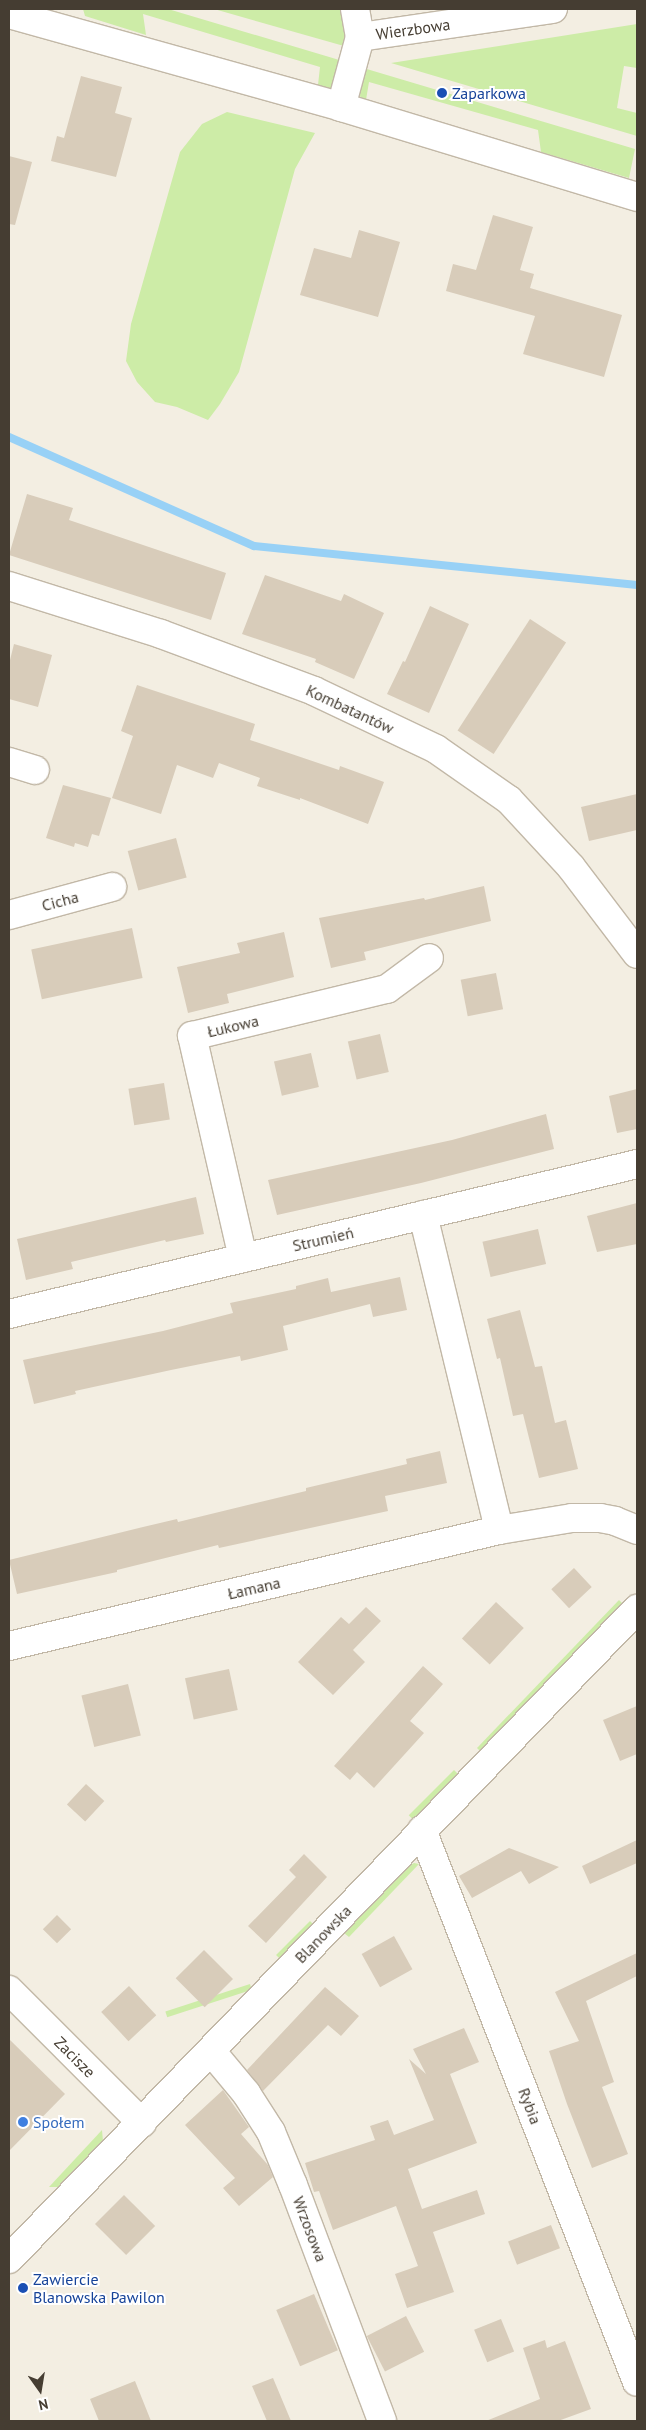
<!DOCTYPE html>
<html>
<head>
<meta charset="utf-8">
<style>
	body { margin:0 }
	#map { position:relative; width:646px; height:2430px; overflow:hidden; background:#f3eee2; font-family:"PT Sans",sans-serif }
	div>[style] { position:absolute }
	.green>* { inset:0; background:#cdeca7; transform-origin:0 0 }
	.stream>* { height:8px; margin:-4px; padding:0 4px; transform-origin:4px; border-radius:4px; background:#98d1f6 }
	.building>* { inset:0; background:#d8ccba; transform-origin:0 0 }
	.roads { filter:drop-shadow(1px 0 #c2b8a7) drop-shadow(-1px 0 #c2b8a7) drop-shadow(0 1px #c2b8a7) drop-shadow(0 -1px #c2b8a7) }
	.minor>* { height:28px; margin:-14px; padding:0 14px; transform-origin:14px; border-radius:14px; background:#fff }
	.dots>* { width:14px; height:14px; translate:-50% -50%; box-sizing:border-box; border:2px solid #fff; border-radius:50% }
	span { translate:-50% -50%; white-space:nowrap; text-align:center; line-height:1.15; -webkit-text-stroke:4px #fff; paint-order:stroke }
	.street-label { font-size:16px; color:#453d32 }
	.transit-label { font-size:16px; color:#164399 }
	.left { translate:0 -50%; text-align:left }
	.shop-label { font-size:16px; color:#366cbe }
	.frame { position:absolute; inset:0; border:10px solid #453d32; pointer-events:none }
	.north { position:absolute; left:15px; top:2365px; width:50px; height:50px; -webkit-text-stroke:4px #fff; paint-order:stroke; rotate:167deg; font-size:14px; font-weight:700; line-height:20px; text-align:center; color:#453d32 }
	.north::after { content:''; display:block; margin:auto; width:18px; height:22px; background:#453d32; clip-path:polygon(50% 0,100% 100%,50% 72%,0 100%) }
</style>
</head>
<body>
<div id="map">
	<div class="green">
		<div style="clip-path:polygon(83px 9px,168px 9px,346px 62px,332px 89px,318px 85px,320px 67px,143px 14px,146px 35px,85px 16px)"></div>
		<div style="clip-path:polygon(214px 9px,343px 9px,351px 48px)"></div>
		<div style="clip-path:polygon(637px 24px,637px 68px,624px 66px,617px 108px,637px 113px,637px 136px,391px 63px)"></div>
		<div style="clip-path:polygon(360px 67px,635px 149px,629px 178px,541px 152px,538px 130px,369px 82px,366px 100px,356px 94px)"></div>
		<div style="clip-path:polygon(227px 112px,315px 133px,295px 169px,239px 372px,220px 404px,208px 420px,177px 407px,155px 402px,137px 382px,126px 361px,131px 324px,180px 152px,202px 124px)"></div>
		<div style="clip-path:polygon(619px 1600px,625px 1606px,482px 1753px,477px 1748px)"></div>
		<div style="left:454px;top:1770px;width:6px;height:64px;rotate:45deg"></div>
		<div style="clip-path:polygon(414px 1863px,419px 1864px,349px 1937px,344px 1933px,407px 1867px)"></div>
		<div style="left:310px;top:1921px;width:6px;height:48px;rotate:45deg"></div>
		<div style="left:250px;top:1984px;width:6px;height:89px;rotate:72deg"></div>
		<div style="clip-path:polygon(102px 2130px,103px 2141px,59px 2187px,49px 2187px)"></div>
	</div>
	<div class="stream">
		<div style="left:9px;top:437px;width:268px;rotate:24deg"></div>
		<div style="left:254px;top:546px;width:385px;rotate:5.8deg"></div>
	</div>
	<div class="building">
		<div style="clip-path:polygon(81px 76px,122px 87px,115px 113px,132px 118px,116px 177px,51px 161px,57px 136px,64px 138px)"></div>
		<div style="clip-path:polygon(9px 156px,32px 162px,15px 225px,9px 224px)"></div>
		<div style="clip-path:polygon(493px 215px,533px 227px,520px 270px,534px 274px,530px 288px,622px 315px,604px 377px,523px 354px,535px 316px,446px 291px,453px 264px,476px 270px)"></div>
		<div style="clip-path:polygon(359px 230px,400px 242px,378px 317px,300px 295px,314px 248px,351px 258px)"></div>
		<div style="clip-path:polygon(27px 494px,73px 508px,69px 520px,226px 573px,211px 620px,9px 555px)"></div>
		<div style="clip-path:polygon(265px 575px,341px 601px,344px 594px,384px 613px,354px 679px,315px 662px,316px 659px,242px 634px)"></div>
		<div style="clip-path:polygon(430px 606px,469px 624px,429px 713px,387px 694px,403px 661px,405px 662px)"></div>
		<div style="left:530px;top:619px;width:43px;height:133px;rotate:33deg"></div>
		<div style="clip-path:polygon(14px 644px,52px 655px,38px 707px,9px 699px,9px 664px)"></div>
		<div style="clip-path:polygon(137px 685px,255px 724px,250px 740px,339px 770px,340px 766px,384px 782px,368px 824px,300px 798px,300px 800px,257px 786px,260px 778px,219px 763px,213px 778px,177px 765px,161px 814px,112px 798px,133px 736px,121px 731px)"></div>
		<div style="clip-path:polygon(63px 785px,111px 798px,99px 836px,92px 834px,88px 847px,75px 843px,74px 847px,46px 838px)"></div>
		<div style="clip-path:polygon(637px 794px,637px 830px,589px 841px,581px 807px)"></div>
		<div style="left:176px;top:838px;width:41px;height:50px;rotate:75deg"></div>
		<div style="clip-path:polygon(484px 886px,491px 921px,364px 952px,366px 960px,331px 968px,319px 918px,424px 898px,425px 900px)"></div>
		<div style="left:132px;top:928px;width:51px;height:103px;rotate:78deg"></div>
		<div style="clip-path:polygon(284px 932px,294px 977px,227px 994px,229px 1003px,188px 1013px,177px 967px,240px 953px,237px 943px)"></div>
		<div style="left:496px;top:973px;width:37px;height:36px;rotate:79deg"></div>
		<div style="left:380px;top:1034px;width:39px;height:33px;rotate:77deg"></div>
		<div style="left:311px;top:1053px;width:35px;height:38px;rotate:77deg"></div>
		<div style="left:164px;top:1083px;width:37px;height:36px;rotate:81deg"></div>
		<div style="clip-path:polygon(637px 1089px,637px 1129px,617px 1133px,609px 1096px)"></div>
		<div style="clip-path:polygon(546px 1114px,554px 1149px,421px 1183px,277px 1215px,268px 1180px,452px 1140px)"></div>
		<div style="clip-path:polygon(196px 1197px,204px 1234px,166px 1242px,165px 1240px,71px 1262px,73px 1269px,26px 1280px,17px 1239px)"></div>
		<div style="clip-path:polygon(637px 1203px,637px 1244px,597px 1252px,587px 1216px)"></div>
		<div style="left:538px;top:1229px;width:36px;height:57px;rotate:77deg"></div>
		<div style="clip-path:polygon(400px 1277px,407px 1310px,373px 1317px,370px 1304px,283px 1326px,288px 1350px,241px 1361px,240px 1356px,171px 1370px,75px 1391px,76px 1394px,34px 1404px,23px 1360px,163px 1331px,233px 1313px,230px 1303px,296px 1289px,296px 1286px,328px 1278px,331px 1292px)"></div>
		<div style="clip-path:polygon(520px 1310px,535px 1367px,542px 1366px,555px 1423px,566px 1420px,578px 1469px,539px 1478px,523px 1414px,513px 1416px,500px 1358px,497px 1359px,487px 1319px)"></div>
		<div style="clip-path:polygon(440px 1451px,447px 1483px,385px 1496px,388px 1511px,219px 1548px,218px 1545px,117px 1570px,117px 1572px,17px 1594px,9px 1560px,143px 1527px,177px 1519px,178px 1522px,306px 1491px,306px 1488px,407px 1464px,406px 1459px)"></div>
		<div style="left:574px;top:1568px;width:26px;height:31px;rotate:47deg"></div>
		<div style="left:496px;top:1602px;width:38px;height:50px;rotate:43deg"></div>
		<div style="clip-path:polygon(366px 1607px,381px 1621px,353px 1650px,365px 1662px,333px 1695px,298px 1662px,341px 1617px,349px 1624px)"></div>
		<div style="clip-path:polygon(423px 1666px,443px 1684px,410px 1721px,424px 1733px,374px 1788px,357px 1772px,350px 1780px,334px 1766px)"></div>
		<div style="left:229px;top:1669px;width:42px;height:45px;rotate:78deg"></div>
		<div style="left:128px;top:1684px;width:53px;height:48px;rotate:76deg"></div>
		<div style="clip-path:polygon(637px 1706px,637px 1754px,620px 1761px,603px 1720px)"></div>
		<div style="left:86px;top:1784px;width:25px;height:28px;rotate:43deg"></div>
		<div style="clip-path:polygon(637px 1840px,637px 1863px,590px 1884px,582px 1866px)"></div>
		<div style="clip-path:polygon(509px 1848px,559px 1867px,529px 1884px,521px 1871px,472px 1898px,459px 1876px)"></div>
		<div style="clip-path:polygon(304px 1854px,327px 1877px,266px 1943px,248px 1926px,296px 1877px,289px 1870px)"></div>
		<div style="left:57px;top:1915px;width:20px;height:20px;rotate:45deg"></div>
		<div style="left:394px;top:1936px;width:38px;height:37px;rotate:61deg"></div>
		<div style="left:204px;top:1950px;width:41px;height:40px;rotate:45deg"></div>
		<div style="clip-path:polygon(637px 1953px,637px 1976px,586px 2001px,614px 2082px,602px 2087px,628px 2154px,592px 2168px,567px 2104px,549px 2051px,579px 2041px,555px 1992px)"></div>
		<div style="left:129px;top:1986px;width:40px;height:38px;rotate:47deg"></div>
		<div style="clip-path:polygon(325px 1987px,359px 2016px,341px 2036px,328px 2025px,263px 2091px,247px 2070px)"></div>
		<div style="clip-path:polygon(464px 2028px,479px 2062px,450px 2074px,477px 2143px,408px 2169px,422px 2209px,477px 2190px,485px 2214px,433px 2232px,454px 2292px,407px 2308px,395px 2274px,418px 2266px,396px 2206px,333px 2230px,319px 2191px,314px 2192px,305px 2163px,375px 2140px,370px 2126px,388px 2120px,394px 2135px,434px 2120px,409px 2059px,426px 2074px,413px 2049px)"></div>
		<div style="clip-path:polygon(9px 2039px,65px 2094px,9px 2151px)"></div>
		<div style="clip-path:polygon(223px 2090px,249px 2127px,241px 2134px,268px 2165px,273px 2177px,239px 2206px,223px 2188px,235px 2178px,185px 2125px)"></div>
		<div style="left:124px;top:2195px;width:44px;height:41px;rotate:45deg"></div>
		<div style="left:551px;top:2225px;width:25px;height:46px;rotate:69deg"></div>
		<div style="left:314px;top:2294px;width:61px;height:41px;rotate:67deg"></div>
		<div style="left:406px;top:2316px;width:40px;height:44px;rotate:63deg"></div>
		<div style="left:501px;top:2319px;width:35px;height:29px;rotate:68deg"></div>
		<div style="clip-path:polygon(545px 2340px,547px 2348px,565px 2341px,591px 2409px,558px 2421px,486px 2421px,540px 2399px,523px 2348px)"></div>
		<div style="clip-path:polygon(273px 2378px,291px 2421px,267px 2421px,252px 2386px)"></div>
		<div style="clip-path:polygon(135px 2381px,151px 2421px,99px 2421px,90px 2399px)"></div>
	</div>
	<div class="roads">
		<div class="minor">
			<div style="left:355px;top:9px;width:28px;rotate:80deg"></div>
			<div style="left:360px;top:37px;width:195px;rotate:-8.3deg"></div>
			<div style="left:9px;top:14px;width:345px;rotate:15.6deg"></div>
			<div style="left:341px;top:107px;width:309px;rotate:16.9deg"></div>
			<div style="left:341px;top:107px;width:73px;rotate:-74.8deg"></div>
			<div style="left:9px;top:586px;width:159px;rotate:17.5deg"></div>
			<div style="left:161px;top:634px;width:163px;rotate:20.4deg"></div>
			<div style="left:314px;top:691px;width:135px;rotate:25.4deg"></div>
			<div style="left:436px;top:749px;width:89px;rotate:34.9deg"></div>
			<div style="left:509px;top:800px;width:91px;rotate:47.2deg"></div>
			<div style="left:571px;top:867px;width:109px;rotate:52.8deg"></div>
			<div style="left:9px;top:762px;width:27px;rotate:17deg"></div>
			<div style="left:9px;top:915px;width:107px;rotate:-15.2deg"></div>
			<div style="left:423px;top:1215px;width:324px;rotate:76.4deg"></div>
			<div style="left:243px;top:1258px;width:228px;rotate:-102.9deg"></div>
			<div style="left:192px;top:1036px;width:201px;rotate:-13.6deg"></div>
			<div style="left:387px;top:989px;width:52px;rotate:-36.4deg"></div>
			<div style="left:9px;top:1314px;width:646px;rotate:-13.43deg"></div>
			<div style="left:9px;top:1646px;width:504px;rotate:-13.32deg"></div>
			<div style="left:499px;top:1530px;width:74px;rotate:-9.3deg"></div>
			<div style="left:572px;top:1518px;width:28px"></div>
			<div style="left:600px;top:1518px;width:15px;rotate:11deg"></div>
			<div style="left:615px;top:1521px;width:24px;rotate:22deg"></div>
			<div style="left:422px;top:1830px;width:592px;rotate:68.72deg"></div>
			<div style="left:9px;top:1990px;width:188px;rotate:45deg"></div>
			<div style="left:211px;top:2051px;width:55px;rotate:50.2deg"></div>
			<div style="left:246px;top:2093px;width:46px;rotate:57.3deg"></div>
			<div style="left:271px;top:2132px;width:57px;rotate:67.5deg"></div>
			<div style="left:293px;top:2185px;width:252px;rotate:69.3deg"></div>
			<div style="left:9px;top:2259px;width:904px;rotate:-45.99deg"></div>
		</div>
	</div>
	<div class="dots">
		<div style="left:442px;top:93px;background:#1a4fb4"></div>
		<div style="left:23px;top:2122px;background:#3f7fe0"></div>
		<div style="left:23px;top:2288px;background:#1a4fb4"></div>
	</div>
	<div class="street-label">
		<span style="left:413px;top:29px;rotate:-8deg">Wierzbowa</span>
		<span style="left:350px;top:709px;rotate:25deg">Kombatantów</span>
		<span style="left:60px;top:901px;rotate:-15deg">Cicha</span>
		<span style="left:233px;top:1026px;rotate:-13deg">Łukowa</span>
		<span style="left:323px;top:1239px;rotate:-13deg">Strumień</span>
		<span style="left:254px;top:1588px;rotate:-13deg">Łamana</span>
		<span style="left:323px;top:1934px;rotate:-46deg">Blanowska</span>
		<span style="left:75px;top:2057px;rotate:45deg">Zacisze</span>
		<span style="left:530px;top:2106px;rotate:69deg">Rybia</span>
		<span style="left:310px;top:2229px;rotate:69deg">Wrzosowa</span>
	</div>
	<div class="transit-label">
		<span class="left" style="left:452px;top:93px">Zaparkowa</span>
		<span class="left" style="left:33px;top:2288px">Zawiercie<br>Blanowska Pawilon</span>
	</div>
	<div class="shop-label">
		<span class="left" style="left:33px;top:2122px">Społem</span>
	</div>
	<div class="frame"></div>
	<div class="north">N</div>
</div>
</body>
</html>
